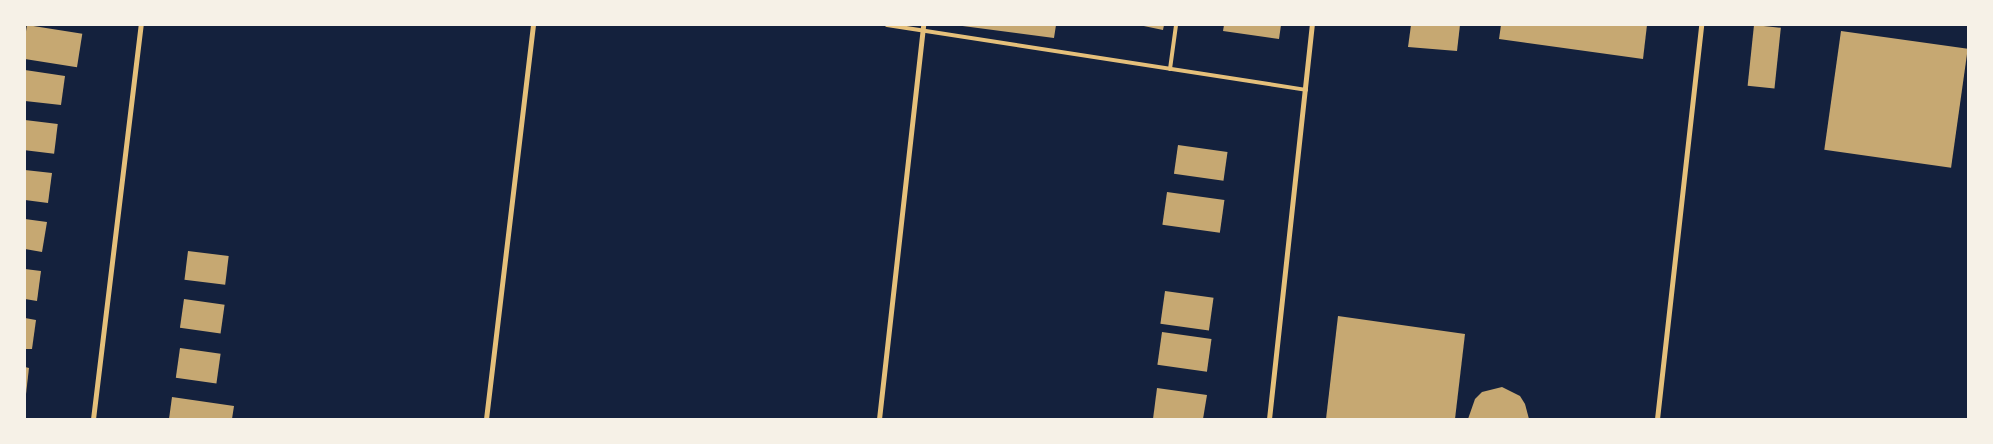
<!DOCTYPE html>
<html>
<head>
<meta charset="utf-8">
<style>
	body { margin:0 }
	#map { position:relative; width:1993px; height:444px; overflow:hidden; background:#14213d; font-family:"Asap Condensed",sans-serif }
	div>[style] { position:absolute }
	.building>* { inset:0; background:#c6a872; transform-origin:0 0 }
	.service>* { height:4px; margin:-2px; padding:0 2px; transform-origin:2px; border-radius:2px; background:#e5c07b }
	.minor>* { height:5px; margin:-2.5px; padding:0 2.5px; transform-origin:2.5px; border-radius:2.5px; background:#e5c07b }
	span { translate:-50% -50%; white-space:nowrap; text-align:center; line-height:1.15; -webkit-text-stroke:4px #f6f1e7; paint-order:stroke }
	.frame { position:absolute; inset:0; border:26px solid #f6f1e7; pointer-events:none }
</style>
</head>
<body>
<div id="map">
	<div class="building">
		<div style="left:27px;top:25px;width:56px;height:34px;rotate:9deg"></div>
		<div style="clip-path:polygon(955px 25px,1056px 25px,1054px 38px)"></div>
		<div style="clip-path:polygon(1139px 25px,1164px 25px,1163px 30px)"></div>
		<div style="clip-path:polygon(1224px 25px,1281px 25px,1279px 39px,1223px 31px)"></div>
		<div style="clip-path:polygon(1411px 25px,1460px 25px,1457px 51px,1408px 47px)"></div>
		<div style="clip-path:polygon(1501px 25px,1647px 25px,1643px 59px,1499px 39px)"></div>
		<div style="left:1754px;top:25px;width:27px;height:61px;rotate:6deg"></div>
		<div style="left:1841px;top:31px;width:128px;height:120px;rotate:8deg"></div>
		<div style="clip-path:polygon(25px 70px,65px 76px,61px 105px,25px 101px)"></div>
		<div style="left:25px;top:120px;width:33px;height:30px;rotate:7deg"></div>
		<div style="left:1178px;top:145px;width:50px;height:29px;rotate:8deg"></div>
		<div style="clip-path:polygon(25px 170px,52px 173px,48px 203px,25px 200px)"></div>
		<div style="left:1167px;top:192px;width:58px;height:33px;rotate:8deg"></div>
		<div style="clip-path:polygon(25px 219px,47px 222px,42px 252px,25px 249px)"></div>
		<div style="left:188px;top:251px;width:41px;height:29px;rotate:7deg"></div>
		<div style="clip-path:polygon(25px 269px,41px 271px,37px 301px,25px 299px)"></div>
		<div style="left:1165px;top:291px;width:49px;height:33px;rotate:8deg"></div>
		<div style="left:184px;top:299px;width:41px;height:29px;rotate:8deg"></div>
		<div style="clip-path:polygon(1338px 316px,1465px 334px,1455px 419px,1326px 419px)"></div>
		<div style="clip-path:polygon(25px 318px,36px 320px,32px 349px,25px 349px)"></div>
		<div style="left:1162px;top:332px;width:50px;height:33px;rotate:8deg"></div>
		<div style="left:180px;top:348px;width:41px;height:30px;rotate:8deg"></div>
		<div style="clip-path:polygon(25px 367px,29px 368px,26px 394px,25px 394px)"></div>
		<div style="clip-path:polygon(1502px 387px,1520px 396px,1525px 404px,1529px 419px,1468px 419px,1475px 399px,1482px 392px)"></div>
		<div style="clip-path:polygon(1157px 388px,1207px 395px,1203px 419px,1153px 419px)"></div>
		<div style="clip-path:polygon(172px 397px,234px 406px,232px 419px,169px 419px)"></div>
	</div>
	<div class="service">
		<div style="left:887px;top:25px;width:424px;rotate:8.8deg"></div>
		<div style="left:1170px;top:69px;width:44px;rotate:-82.2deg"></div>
	</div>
	<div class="minor">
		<div style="left:93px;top:419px;width:397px;rotate:-83.1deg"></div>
		<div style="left:486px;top:419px;width:397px;rotate:-83.2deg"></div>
		<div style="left:879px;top:419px;width:396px;rotate:-83.6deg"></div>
		<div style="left:1269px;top:419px;width:396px;rotate:-83.8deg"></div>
		<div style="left:1657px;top:419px;width:396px;rotate:-83.6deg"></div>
	</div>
	<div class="frame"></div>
</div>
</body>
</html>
